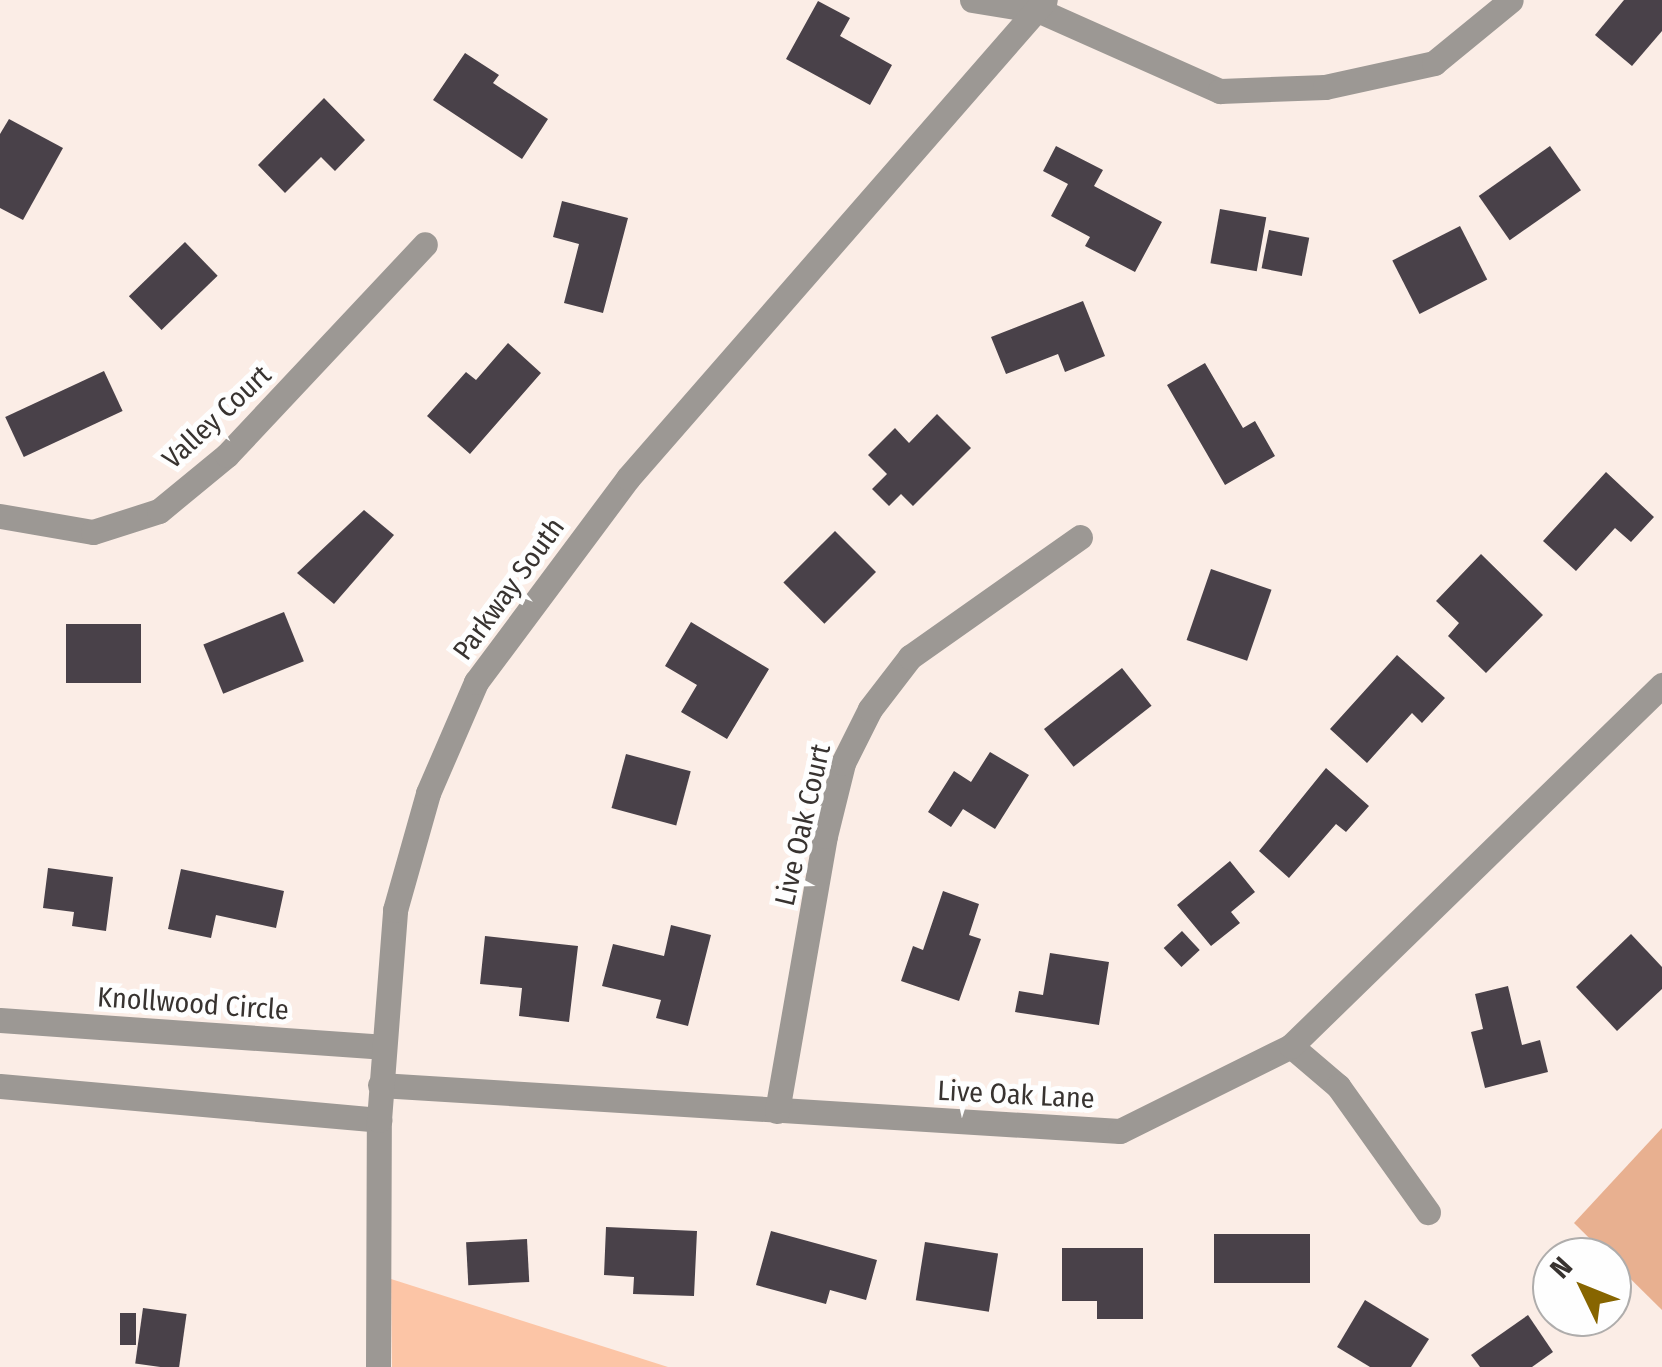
<!DOCTYPE html>
<html>
<head>
<meta charset="utf-8">
<style>
	body { margin:0 }
	#map { position:relative; width:1662px; height:1367px; overflow:hidden; background:#fbede6; font-family:"Fira Sans Condensed",sans-serif }
	div>[style] { position:absolute }
	.green>* { inset:0; background:#fcc5a6 }
	.forest>* { inset:0; background:#e8b090 }
	.building>* { inset:0; background:#494149; transform-origin:0 0 }
	.minor>* { height:25px; margin:-12.5px; padding:0 12.5px; transform-origin:12.5px; border-radius:12.5px; background:#9c9894 }
	span { translate:-50% -50%; white-space:nowrap; text-align:center; line-height:1.15; -webkit-text-stroke:10px #fefefe; paint-order:stroke }
	.street-label { font-size:28px; color:#383330 }
	.north { position:absolute; left:1532px; top:1237px; width:100px; height:100px; box-sizing:border-box; background:#fefefe; border:2px solid #afadac; border-radius:50%; rotate:313deg; font-size:28px; font-weight:700; line-height:40px; text-align:center; color:#383330 }
	.north::after { content:''; display:block; margin:auto; width:35px; height:45px; background:#876500; clip-path:polygon(50% 0,100% 100%,50% 72%,0 100%) }
</style>
</head>
<body>
<div id="map">
	<div class="green">
		<div style="clip-path:polygon(391px 1279px,476px 1306px,668px 1367px,392px 1367px)"></div>
	</div>
	<div class="forest">
		<div style="clip-path:polygon(1662px 1128px,1662px 1310px,1574px 1223px)"></div>
	</div>
	<div class="building">
		<div style="clip-path:polygon(1624px 0,1662px 0,1662px 31px,1632px 66px,1595px 35px)"></div>
		<div style="clip-path:polygon(818px 1px,850px 18px,840px 36px,892px 65px,870px 105px,786px 59px)"></div>
		<div style="clip-path:polygon(465px 53px,499px 75px,493px 83px,548px 119px,522px 159px,433px 100px)"></div>
		<div style="clip-path:polygon(324px 98px,365px 140px,335px 171px,321px 157px,285px 193px,258px 165px)"></div>
		<div style="clip-path:polygon(9px 119px,63px 148px,23px 220px,0 208px,0 134px)"></div>
		<div style="clip-path:polygon(1056px 146px,1103px 170px,1094px 186px,1162px 222px,1135px 272px,1085px 246px,1090px 237px,1051px 216px,1068px 184px,1043px 171px)"></div>
		<div style="left:1550px;top:146px;width:54px;height:87px;rotate:55deg"></div>
		<div style="clip-path:polygon(562px 201px,628px 218px,603px 313px,564px 303px,579px 244px,553px 237px)"></div>
		<div style="left:1220px;top:209px;width:47px;height:55px;rotate:10deg"></div>
		<div style="left:1460px;top:226px;width:60px;height:76px;rotate:63deg"></div>
		<div style="left:1269px;top:230px;width:41px;height:39px;rotate:11deg"></div>
		<div style="left:185px;top:242px;width:47px;height:78px;rotate:46deg"></div>
		<div style="clip-path:polygon(1083px 301px,1105px 356px,1065px 372px,1058px 354px,1006px 374px,991px 337px)"></div>
		<div style="clip-path:polygon(508px 343px,541px 373px,470px 454px,427px 416px,466px 372px,476px 380px)"></div>
		<div style="clip-path:polygon(1205px 363px,1243px 428px,1255px 421px,1275px 456px,1225px 485px,1167px 385px)"></div>
		<div style="left:104px;top:371px;width:44px;height:109px;rotate:65deg"></div>
		<div style="clip-path:polygon(937px 414px,971px 448px,913px 506px,901px 494px,889px 506px,872px 489px,887px 474px,868px 455px,895px 428px,909px 443px)"></div>
		<div style="clip-path:polygon(1606px 472px,1654px 517px,1631px 542px,1615px 528px,1576px 571px,1543px 541px)"></div>
		<div style="clip-path:polygon(364px 510px,394px 535px,334px 604px,297px 573px)"></div>
		<div style="left:835px;top:531px;width:58px;height:73px;rotate:45deg"></div>
		<div style="clip-path:polygon(1481px 554px,1543px 615px,1486px 673px,1448px 636px,1459px 623px,1436px 601px)"></div>
		<div style="left:1211px;top:569px;width:64px;height:75px;rotate:19deg"></div>
		<div style="left:284px;top:612px;width:53px;height:87px;rotate:68deg"></div>
		<div style="clip-path:polygon(691px 622px,769px 669px,727px 739px,681px 712px,697px 685px,665px 666px)"></div>
		<div style="left:141px;top:624px;width:59px;height:75px;rotate:90deg"></div>
		<div style="clip-path:polygon(1397px 655px,1445px 698px,1422px 723px,1412px 713px,1367px 763px,1330px 729px)"></div>
		<div style="left:1122px;top:668px;width:48px;height:99px;rotate:52deg"></div>
		<div style="clip-path:polygon(990px 752px,1029px 775px,995px 829px,963px 809px,951px 827px,928px 812px,954px 771px,971px 782px)"></div>
		<div style="left:626px;top:754px;width:67px;height:56px;rotate:15deg"></div>
		<div style="clip-path:polygon(1326px 768px,1369px 806px,1346px 832px,1336px 824px,1289px 878px,1259px 851px)"></div>
		<div style="clip-path:polygon(1230px 861px,1255px 892px,1231px 912px,1240px 923px,1211px 946px,1177px 905px)"></div>
		<div style="clip-path:polygon(48px 868px,113px 877px,106px 931px,72px 926px,74px 912px,43px 908px)"></div>
		<div style="clip-path:polygon(181px 869px,284px 891px,276px 928px,216px 915px,211px 938px,168px 929px)"></div>
		<div style="clip-path:polygon(943px 891px,979px 904px,969px 935px,981px 939px,959px 1001px,901px 981px,913px 946px,923px 950px)"></div>
		<div style="clip-path:polygon(671px 925px,711px 935px,688px 1026px,656px 1018px,661px 1000px,602px 986px,613px 944px,664px 956px)"></div>
		<div style="left:1182px;top:931px;width:26px;height:25px;rotate:47deg"></div>
		<div style="clip-path:polygon(1631px 934px,1662px 967px,1662px 989px,1617px 1031px,1576px 987px)"></div>
		<div style="clip-path:polygon(485px 936px,578px 946px,569px 1022px,519px 1016px,522px 988px,480px 984px)"></div>
		<div style="clip-path:polygon(1050px 953px,1109px 962px,1099px 1025px,1015px 1012px,1019px 991px,1043px 995px)"></div>
		<div style="clip-path:polygon(1508px 986px,1522px 1045px,1540px 1040px,1548px 1072px,1485px 1088px,1471px 1032px,1483px 1029px,1475px 994px)"></div>
		<div style="clip-path:polygon(606px 1227px,697px 1231px,694px 1296px,633px 1294px,634px 1277px,604px 1275px)"></div>
		<div style="clip-path:polygon(771px 1231px,877px 1260px,866px 1300px,830px 1290px,826px 1304px,756px 1285px)"></div>
		<div style="left:1214px;top:1234px;width:96px;height:49px"></div>
		<div style="left:527px;top:1239px;width:43px;height:61px;rotate:87deg"></div>
		<div style="left:925px;top:1242px;width:74px;height:59px;rotate:9deg"></div>
		<div style="clip-path:polygon(1062px 1248px,1143px 1248px,1143px 1319px,1097px 1319px,1097px 1301px,1062px 1301px)"></div>
		<div style="clip-path:polygon(1365px 1300px,1429px 1339px,1411px 1367px,1370px 1367px,1337px 1347px)"></div>
		<div style="left:143px;top:1308px;width:44px;height:56px;rotate:8deg"></div>
		<div style="left:120px;top:1313px;width:16px;height:32px"></div>
		<div style="clip-path:polygon(1528px 1315px,1553px 1352px,1532px 1367px,1480px 1367px,1471px 1355px)"></div>
	</div>
	<div class="minor">
		<div style="left:972px;top:0;width:69px;rotate:9.2deg"></div>
		<div style="left:1040px;top:11px;width:197px;rotate:24deg"></div>
		<div style="left:1220px;top:91px;width:105px;rotate:-2.2deg"></div>
		<div style="left:1325px;top:87px;width:112px;rotate:-12.4deg"></div>
		<div style="left:1434px;top:63px;width:99px;rotate:-39.3deg"></div>
		<div style="left:0;top:516px;width:94px;rotate:9.8deg"></div>
		<div style="left:93px;top:532px;width:69px;rotate:-17.7deg"></div>
		<div style="left:159px;top:511px;width:88px;rotate:-39.5deg"></div>
		<div style="left:227px;top:455px;width:289px;rotate:-46.8deg"></div>
		<div style="left:0;top:1020px;width:383px;rotate:4deg"></div>
		<div style="left:1291px;top:1046px;width:62px;rotate:40.4deg"></div>
		<div style="left:1338px;top:1086px;width:155px;rotate:54.5deg"></div>
		<div style="left:380px;top:1085px;width:741px;rotate:3.56deg"></div>
		<div style="left:1120px;top:1131px;width:191px;rotate:-26.4deg"></div>
		<div style="left:1291px;top:1046px;width:518px;rotate:-44.22deg"></div>
		<div style="left:0;top:1086px;width:381px;rotate:5.1deg"></div>
		<div style="left:777px;top:1111px;width:279px;rotate:-80.1deg"></div>
		<div style="left:825px;top:836px;width:75px;rotate:-76.1deg"></div>
		<div style="left:843px;top:763px;width:60px;rotate:-63.4deg"></div>
		<div style="left:870px;top:709px;width:66px;rotate:-52.4deg"></div>
		<div style="left:910px;top:657px;width:208px;rotate:-35.2deg"></div>
		<div style="left:378px;top:1367px;width:247px;rotate:-89.8deg"></div>
		<div style="left:379px;top:1120px;width:211px;rotate:-85.6deg"></div>
		<div style="left:395px;top:910px;width:122px;rotate:-74.2deg"></div>
		<div style="left:428px;top:793px;width:121px;rotate:-66.6deg"></div>
		<div style="left:476px;top:682px;width:254px;rotate:-53.3deg"></div>
		<div style="left:628px;top:478px;width:634px;rotate:-48.9deg"></div>
	</div>
	<div class="street-label">
		<span style="left:217px;top:417px;rotate:-43deg">Valley Court</span>
		<span style="left:509px;top:589px;rotate:-54deg">Parkway South</span>
		<span style="left:803px;top:825px;rotate:-77deg">Live Oak Court</span>
		<span style="left:193px;top:1004px;rotate:4deg">Knollwood Circle</span>
		<span style="left:1016px;top:1095px;rotate:3deg">Live Oak Lane</span>
	</div>
	<div class="north">N</div>
</div>
</body>
</html>
